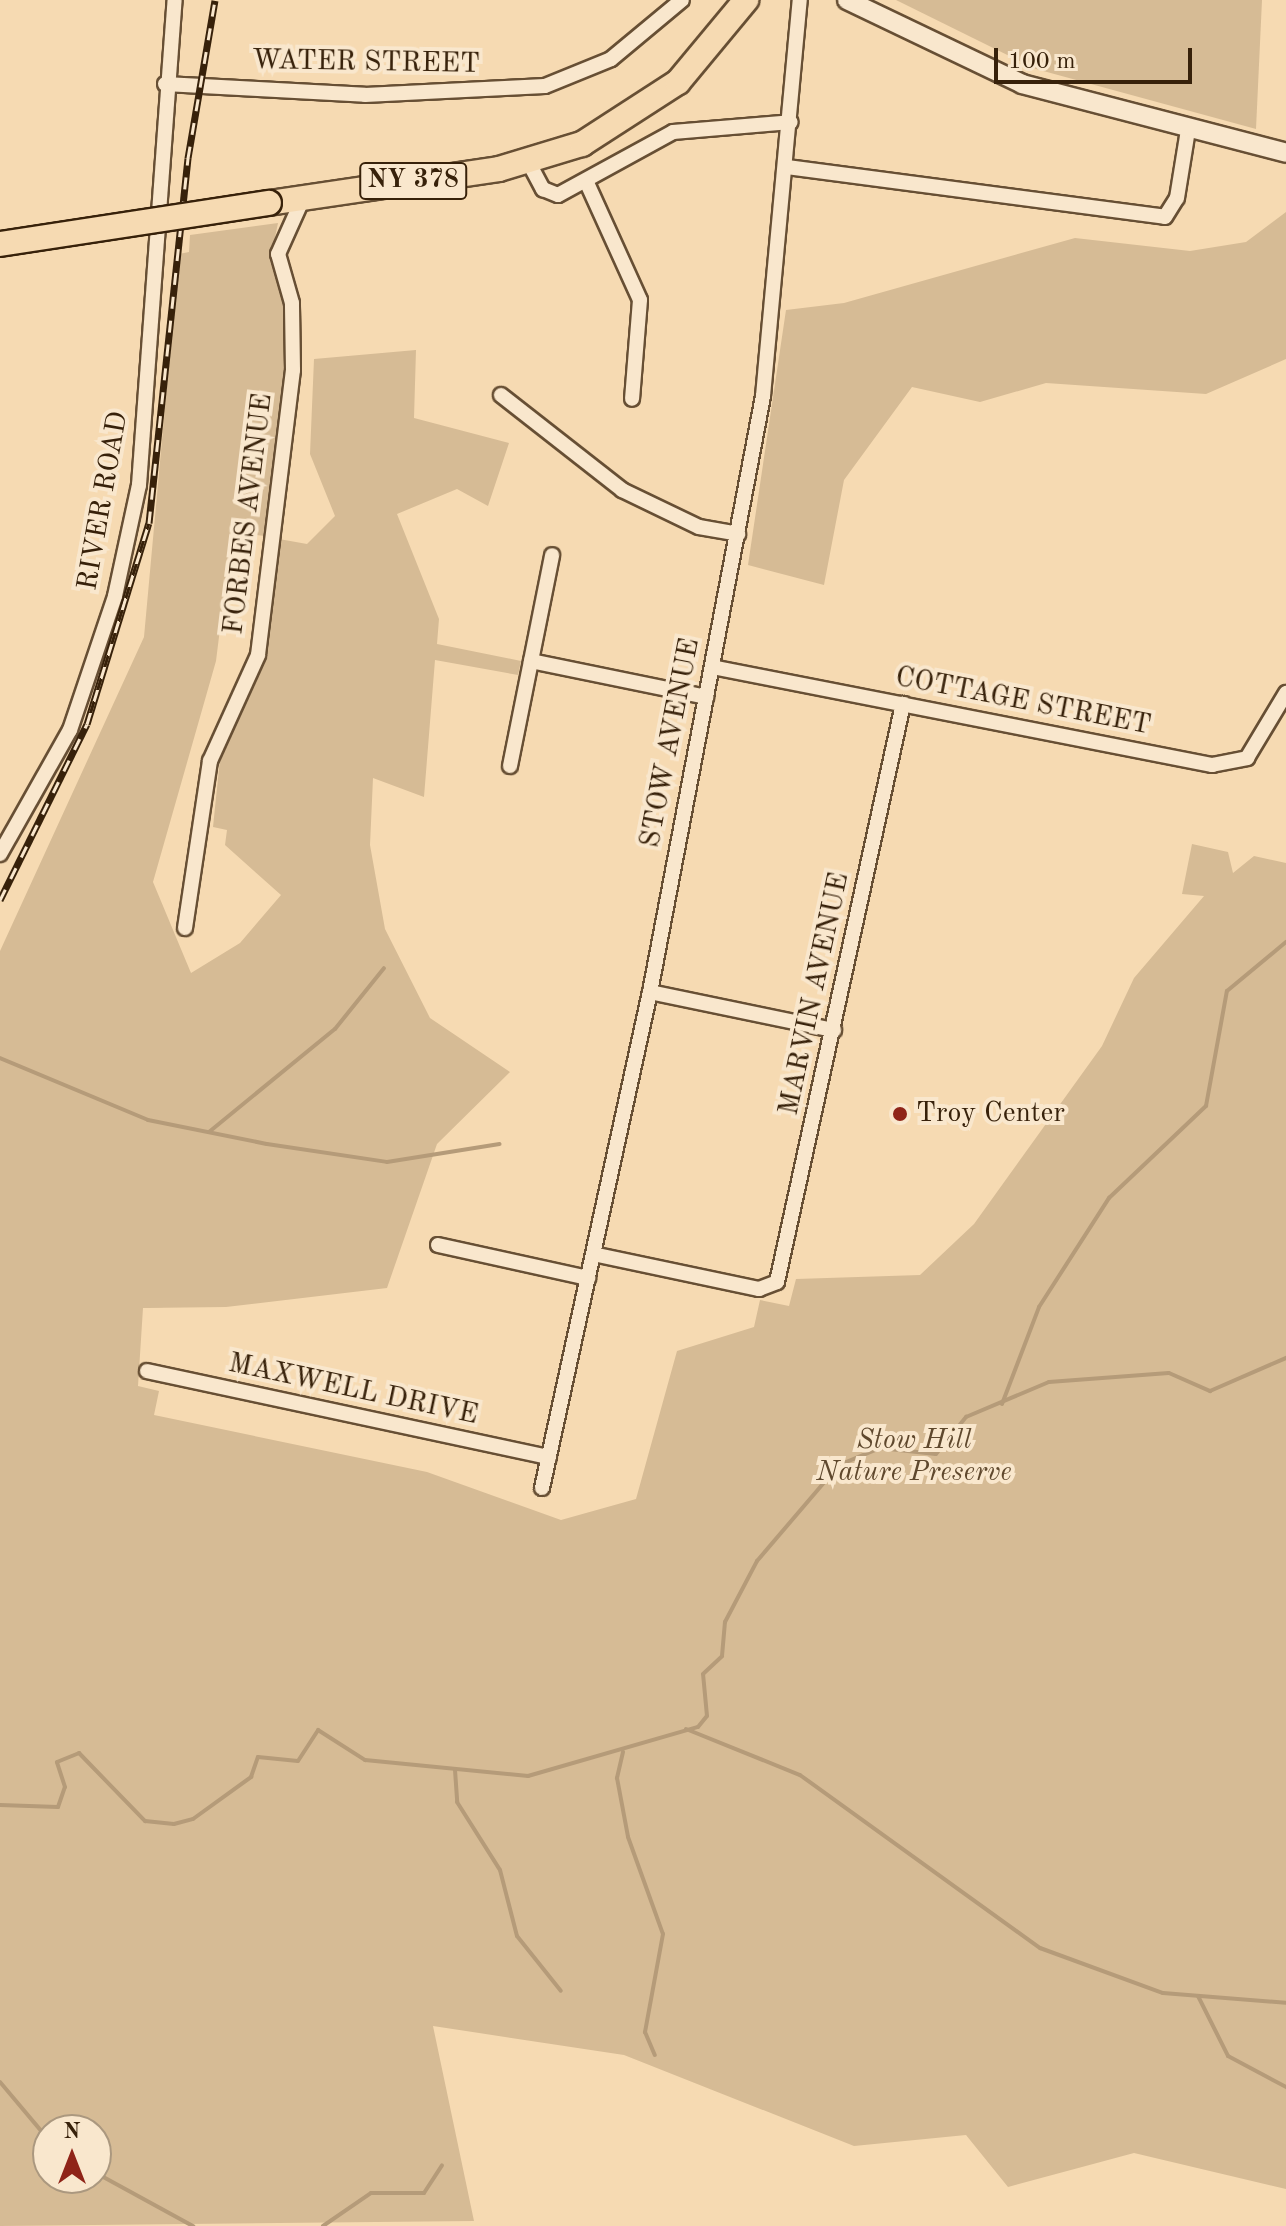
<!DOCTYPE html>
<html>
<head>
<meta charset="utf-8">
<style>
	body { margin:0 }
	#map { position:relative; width:1286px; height:2226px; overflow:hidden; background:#f6dab2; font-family:"Old Standard TT",serif }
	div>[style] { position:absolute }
	.green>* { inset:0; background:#d6bb95 }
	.stream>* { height:4px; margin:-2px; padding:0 2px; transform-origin:2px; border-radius:2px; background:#b59b79 }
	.roads { filter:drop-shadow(2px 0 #674f34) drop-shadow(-2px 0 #674f34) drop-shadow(0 2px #674f34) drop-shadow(0 -2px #674f34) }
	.minor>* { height:14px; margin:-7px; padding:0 7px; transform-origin:7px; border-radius:7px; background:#f9e7cd }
	.tertiary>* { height:18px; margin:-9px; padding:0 9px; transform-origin:9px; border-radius:9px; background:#f9e7cd }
	.primary>* { height:24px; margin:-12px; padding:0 12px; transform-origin:12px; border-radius:12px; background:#f6dab2 }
	.rail>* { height:7px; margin-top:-3.5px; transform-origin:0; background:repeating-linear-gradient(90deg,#f9e7cd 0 12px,#37210a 0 24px); box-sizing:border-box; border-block:2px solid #37210a }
	.bridges { filter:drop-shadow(2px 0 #37210a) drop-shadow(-2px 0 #37210a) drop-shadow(0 2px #37210a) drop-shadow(0 -2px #37210a) }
	.primary-bridge>* { height:24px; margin:-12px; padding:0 12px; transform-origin:12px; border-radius:12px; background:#f6dab2 }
	.dots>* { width:22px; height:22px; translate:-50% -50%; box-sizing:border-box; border:4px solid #f9e7cd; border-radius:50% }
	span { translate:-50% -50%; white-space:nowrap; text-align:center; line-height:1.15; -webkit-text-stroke:8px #f9e7cd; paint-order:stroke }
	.shield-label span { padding:2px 6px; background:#f9e7cd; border:2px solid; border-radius:6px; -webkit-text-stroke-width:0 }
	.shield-label { font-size:26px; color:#37210a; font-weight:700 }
	.street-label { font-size:28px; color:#37210a }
	.poi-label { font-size:28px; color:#37210a }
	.left { translate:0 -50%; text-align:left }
	.park-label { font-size:28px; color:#5f482d; font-style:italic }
	.north { position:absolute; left:32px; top:2114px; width:80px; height:80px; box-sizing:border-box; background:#f9e7cd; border:2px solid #ab987f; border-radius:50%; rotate:0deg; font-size:22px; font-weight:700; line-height:32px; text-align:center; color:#37210a }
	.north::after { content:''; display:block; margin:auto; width:28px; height:36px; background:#8f2418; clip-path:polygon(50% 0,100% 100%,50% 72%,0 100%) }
	.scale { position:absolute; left:994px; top:48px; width:198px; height:36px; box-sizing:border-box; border:4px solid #37210a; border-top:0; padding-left:10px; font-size:24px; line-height:28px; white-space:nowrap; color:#37210a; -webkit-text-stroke:6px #f9e7cd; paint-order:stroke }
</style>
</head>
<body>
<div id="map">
	<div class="green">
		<div style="clip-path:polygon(896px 0,1262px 0,1256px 129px,1036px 69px)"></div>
		<div style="clip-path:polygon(1286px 212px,1286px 359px,1206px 394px,1046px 383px,980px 402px,912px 387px,844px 480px,824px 585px,748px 565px,786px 310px,844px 303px,1075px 238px,1190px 251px,1246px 242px)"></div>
		<div style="clip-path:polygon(evenodd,278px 223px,272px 252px,288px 303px,288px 361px,265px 536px,232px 532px,216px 661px,153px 882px,191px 973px,240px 943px,281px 895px,225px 845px,227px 830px,213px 827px,220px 759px,279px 539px,307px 544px,335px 516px,310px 454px,314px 359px,416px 350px,414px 418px,509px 443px,488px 506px,457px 489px,397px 514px,439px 619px,437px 644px,521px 661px,518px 675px,435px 660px,424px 797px,373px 778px,370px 845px,385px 929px,430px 1018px,510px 1072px,437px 1144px,387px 1288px,226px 1307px,143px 1308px,138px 1386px,159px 1391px,154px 1415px,427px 1472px,561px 1520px,636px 1499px,677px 1351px,754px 1327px,760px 1300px,789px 1306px,796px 1279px,920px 1275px,974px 1224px,1102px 1046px,1134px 978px,1204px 896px,1182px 894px,1192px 844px,1228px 852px,1233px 873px,1254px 856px,1286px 863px,1286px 2189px,1134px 2153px,1008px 2187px,966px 2135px,854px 2146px,624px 2055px,433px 2026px,474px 2221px,0 2226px,0 951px,144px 637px,179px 254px,189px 252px,190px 235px,278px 223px,48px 2130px,96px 2130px,96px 2178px,48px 2178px,48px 2130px)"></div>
	</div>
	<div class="stream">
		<div style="left:0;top:1058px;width:160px;rotate:22.7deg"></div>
		<div style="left:148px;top:1120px;width:121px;rotate:11.4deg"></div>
		<div style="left:267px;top:1144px;width:121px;rotate:8.5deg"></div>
		<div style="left:387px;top:1162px;width:114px;rotate:-9.1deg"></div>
		<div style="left:209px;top:1132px;width:163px;rotate:-39.3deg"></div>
		<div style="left:335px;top:1029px;width:78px;rotate:-51.2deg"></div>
		<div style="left:1002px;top:1404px;width:104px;rotate:-69.1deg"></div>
		<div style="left:1039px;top:1307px;width:130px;rotate:-57.3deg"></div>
		<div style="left:1109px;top:1198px;width:134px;rotate:-43.5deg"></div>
		<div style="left:1206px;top:1106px;width:117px;rotate:-79.7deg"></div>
		<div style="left:1227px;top:991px;width:77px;rotate:-39.7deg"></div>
		<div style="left:686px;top:1729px;width:123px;rotate:22deg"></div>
		<div style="left:800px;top:1775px;width:296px;rotate:35.8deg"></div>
		<div style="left:1040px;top:1948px;width:131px;rotate:20.1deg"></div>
		<div style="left:1163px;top:1993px;width:123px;rotate:4.6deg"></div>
		<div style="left:623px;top:1752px;width:27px;rotate:103deg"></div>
		<div style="left:617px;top:1778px;width:60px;rotate:79.4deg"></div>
		<div style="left:628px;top:1837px;width:103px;rotate:70.2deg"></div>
		<div style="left:663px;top:1934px;width:100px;rotate:100.4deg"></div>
		<div style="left:645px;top:2032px;width:25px;rotate:67deg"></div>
		<div style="left:455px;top:1770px;width:32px;rotate:86deg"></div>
		<div style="left:457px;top:1802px;width:80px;rotate:57.7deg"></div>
		<div style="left:500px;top:1870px;width:68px;rotate:75.6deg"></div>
		<div style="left:517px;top:1936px;width:70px;rotate:51.3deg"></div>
		<div style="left:0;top:1805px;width:58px;rotate:2deg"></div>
		<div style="left:58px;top:1807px;width:21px;rotate:-71deg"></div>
		<div style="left:65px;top:1787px;width:26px;rotate:-108deg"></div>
		<div style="left:57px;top:1762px;width:24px;rotate:-22deg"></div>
		<div style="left:79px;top:1753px;width:95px;rotate:45.9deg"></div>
		<div style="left:145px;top:1821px;width:29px;rotate:6deg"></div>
		<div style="left:174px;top:1824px;width:20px;rotate:-15deg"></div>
		<div style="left:193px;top:1819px;width:72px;rotate:-35.9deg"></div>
		<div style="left:251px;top:1777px;width:21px;rotate:-71deg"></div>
		<div style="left:258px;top:1757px;width:40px;rotate:5.7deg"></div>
		<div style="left:298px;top:1761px;width:37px;rotate:-57deg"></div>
		<div style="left:318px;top:1730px;width:56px;rotate:32.6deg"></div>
		<div style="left:365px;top:1760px;width:164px;rotate:5.6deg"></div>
		<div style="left:528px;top:1776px;width:177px;rotate:-16.1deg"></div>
		<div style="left:698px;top:1727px;width:14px;rotate:-51deg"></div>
		<div style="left:707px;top:1716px;width:42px;rotate:-95.4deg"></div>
		<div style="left:703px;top:1674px;width:26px;rotate:-43deg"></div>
		<div style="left:722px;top:1656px;width:34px;rotate:-85deg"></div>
		<div style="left:725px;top:1622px;width:69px;rotate:-62.3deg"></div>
		<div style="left:757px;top:1561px;width:126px;rotate:-49.5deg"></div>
		<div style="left:839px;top:1465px;width:44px;rotate:-22.5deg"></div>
		<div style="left:880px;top:1448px;width:56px;rotate:6.1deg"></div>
		<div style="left:936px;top:1454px;width:48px;rotate:-51deg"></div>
		<div style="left:966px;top:1417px;width:90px;rotate:-22.9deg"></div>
		<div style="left:1049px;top:1382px;width:120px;rotate:-4.3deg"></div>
		<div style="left:1169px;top:1373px;width:45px;rotate:23.7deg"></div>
		<div style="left:1210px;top:1391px;width:83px;rotate:-23.5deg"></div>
		<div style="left:1198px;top:1996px;width:67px;rotate:63.4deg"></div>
		<div style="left:1228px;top:2056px;width:66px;rotate:28.1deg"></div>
		<div style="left:0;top:2082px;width:75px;rotate:49.9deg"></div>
		<div style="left:96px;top:2173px;width:111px;rotate:28.7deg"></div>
		<div style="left:323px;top:2226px;width:58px;rotate:-34.5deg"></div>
		<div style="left:371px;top:2193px;width:53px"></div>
		<div style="left:424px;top:2193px;width:33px;rotate:-57deg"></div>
	</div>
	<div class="roads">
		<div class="minor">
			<div style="left:165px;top:84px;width:200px;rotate:3.1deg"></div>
			<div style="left:365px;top:95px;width:180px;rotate:-2.9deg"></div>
			<div style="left:545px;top:86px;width:71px;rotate:-22.2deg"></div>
			<div style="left:611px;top:59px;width:92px;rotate:-39.7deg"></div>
			<div style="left:529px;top:163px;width:30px;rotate:62deg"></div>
			<div style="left:543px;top:189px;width:16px;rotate:22deg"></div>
			<div style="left:558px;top:195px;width:131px;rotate:-28.7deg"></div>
			<div style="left:673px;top:132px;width:118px;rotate:-4.8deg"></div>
			<div style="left:787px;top:167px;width:381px;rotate:7.5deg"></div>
			<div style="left:1165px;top:217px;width:22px;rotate:-58deg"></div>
			<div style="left:1177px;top:198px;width:69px;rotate:-80.8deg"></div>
			<div style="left:587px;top:183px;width:128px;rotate:65.6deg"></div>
			<div style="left:640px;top:300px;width:99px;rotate:94.6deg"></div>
			<div style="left:501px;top:395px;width:154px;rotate:38.1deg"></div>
			<div style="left:622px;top:490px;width:85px;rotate:25.7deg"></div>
			<div style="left:699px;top:527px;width:40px;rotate:10deg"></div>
			<div style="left:531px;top:661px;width:179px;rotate:11.6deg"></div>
			<div style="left:712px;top:667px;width:510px;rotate:11.09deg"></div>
			<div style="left:1212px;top:765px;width:36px;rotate:-11deg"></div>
			<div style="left:1247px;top:758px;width:76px;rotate:-59deg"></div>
			<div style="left:510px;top:766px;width:215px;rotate:-78.7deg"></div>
			<div style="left:0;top:854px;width:142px;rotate:-60.6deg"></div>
			<div style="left:70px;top:730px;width:141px;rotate:-71.4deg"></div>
			<div style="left:115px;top:596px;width:114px;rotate:-77.8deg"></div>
			<div style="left:139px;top:485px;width:486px;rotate:-85.8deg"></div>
			<div style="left:185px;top:928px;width:169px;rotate:-81.5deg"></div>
			<div style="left:210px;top:761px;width:116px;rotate:-65.6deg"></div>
			<div style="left:258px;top:655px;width:287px;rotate:-83deg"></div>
			<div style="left:293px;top:370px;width:67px;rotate:-90.9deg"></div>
			<div style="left:292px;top:303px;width:51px;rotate:-105.9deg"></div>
			<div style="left:278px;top:254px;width:61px;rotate:-65.9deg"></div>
			<div style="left:650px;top:992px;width:188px;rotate:11.7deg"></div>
			<div style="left:438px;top:1245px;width:154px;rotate:12.4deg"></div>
			<div style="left:593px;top:1254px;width:170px;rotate:11.9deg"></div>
			<div style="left:759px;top:1289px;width:19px;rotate:-21deg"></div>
			<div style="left:777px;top:1282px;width:592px;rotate:-77.7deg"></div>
			<div style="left:147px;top:1371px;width:411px;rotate:12.1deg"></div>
			<div style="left:542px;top:1488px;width:508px;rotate:-77.72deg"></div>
			<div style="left:650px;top:992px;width:607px;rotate:-79.26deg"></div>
			<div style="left:763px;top:396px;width:398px;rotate:-84.7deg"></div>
		</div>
		<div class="tertiary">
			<div style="left:847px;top:0;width:194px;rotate:25.6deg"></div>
			<div style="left:1022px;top:84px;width:273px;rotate:14.6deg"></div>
		</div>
		<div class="primary">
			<div style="left:269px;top:203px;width:232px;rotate:-8.4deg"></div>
			<div style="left:499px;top:169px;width:87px;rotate:-16.8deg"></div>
			<div style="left:582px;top:144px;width:114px;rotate:-32.9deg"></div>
			<div style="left:678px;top:82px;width:107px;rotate:-50.3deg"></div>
		</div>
	</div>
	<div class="rail">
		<div style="left:0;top:900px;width:196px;rotate:-63.7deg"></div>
		<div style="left:87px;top:724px;width:210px;rotate:-72.9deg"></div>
		<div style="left:149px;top:523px;width:367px;rotate:-83.9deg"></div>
		<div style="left:188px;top:158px;width:160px;rotate:-80.3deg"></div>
	</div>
	<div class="bridges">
		<div class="primary-bridge">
			<div style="left:0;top:244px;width:272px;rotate:-8.7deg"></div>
		</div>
	</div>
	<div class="dots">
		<div style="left:900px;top:1114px;background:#8f2418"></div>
	</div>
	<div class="shield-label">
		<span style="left:413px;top:181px">NY 378</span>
	</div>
	<div class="street-label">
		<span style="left:366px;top:63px;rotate:1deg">WATER STREET</span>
		<span style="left:104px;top:501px;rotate:-80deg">RIVER ROAD</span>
		<span style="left:249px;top:514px;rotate:-83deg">FORBES AVENUE</span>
		<span style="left:1023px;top:702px;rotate:11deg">COTTAGE STREET</span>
		<span style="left:671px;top:743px;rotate:-79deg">STOW AVENUE</span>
		<span style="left:815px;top:994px;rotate:-78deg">MARVIN AVENUE</span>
		<span style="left:353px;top:1390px;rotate:12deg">MAXWELL DRIVE</span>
	</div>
	<div class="poi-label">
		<span class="left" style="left:916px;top:1114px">Troy Center</span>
	</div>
	<div class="park-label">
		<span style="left:914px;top:1457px">Stow Hill<br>Nature Preserve</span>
	</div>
	<div class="north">N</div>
	<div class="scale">100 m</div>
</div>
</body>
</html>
